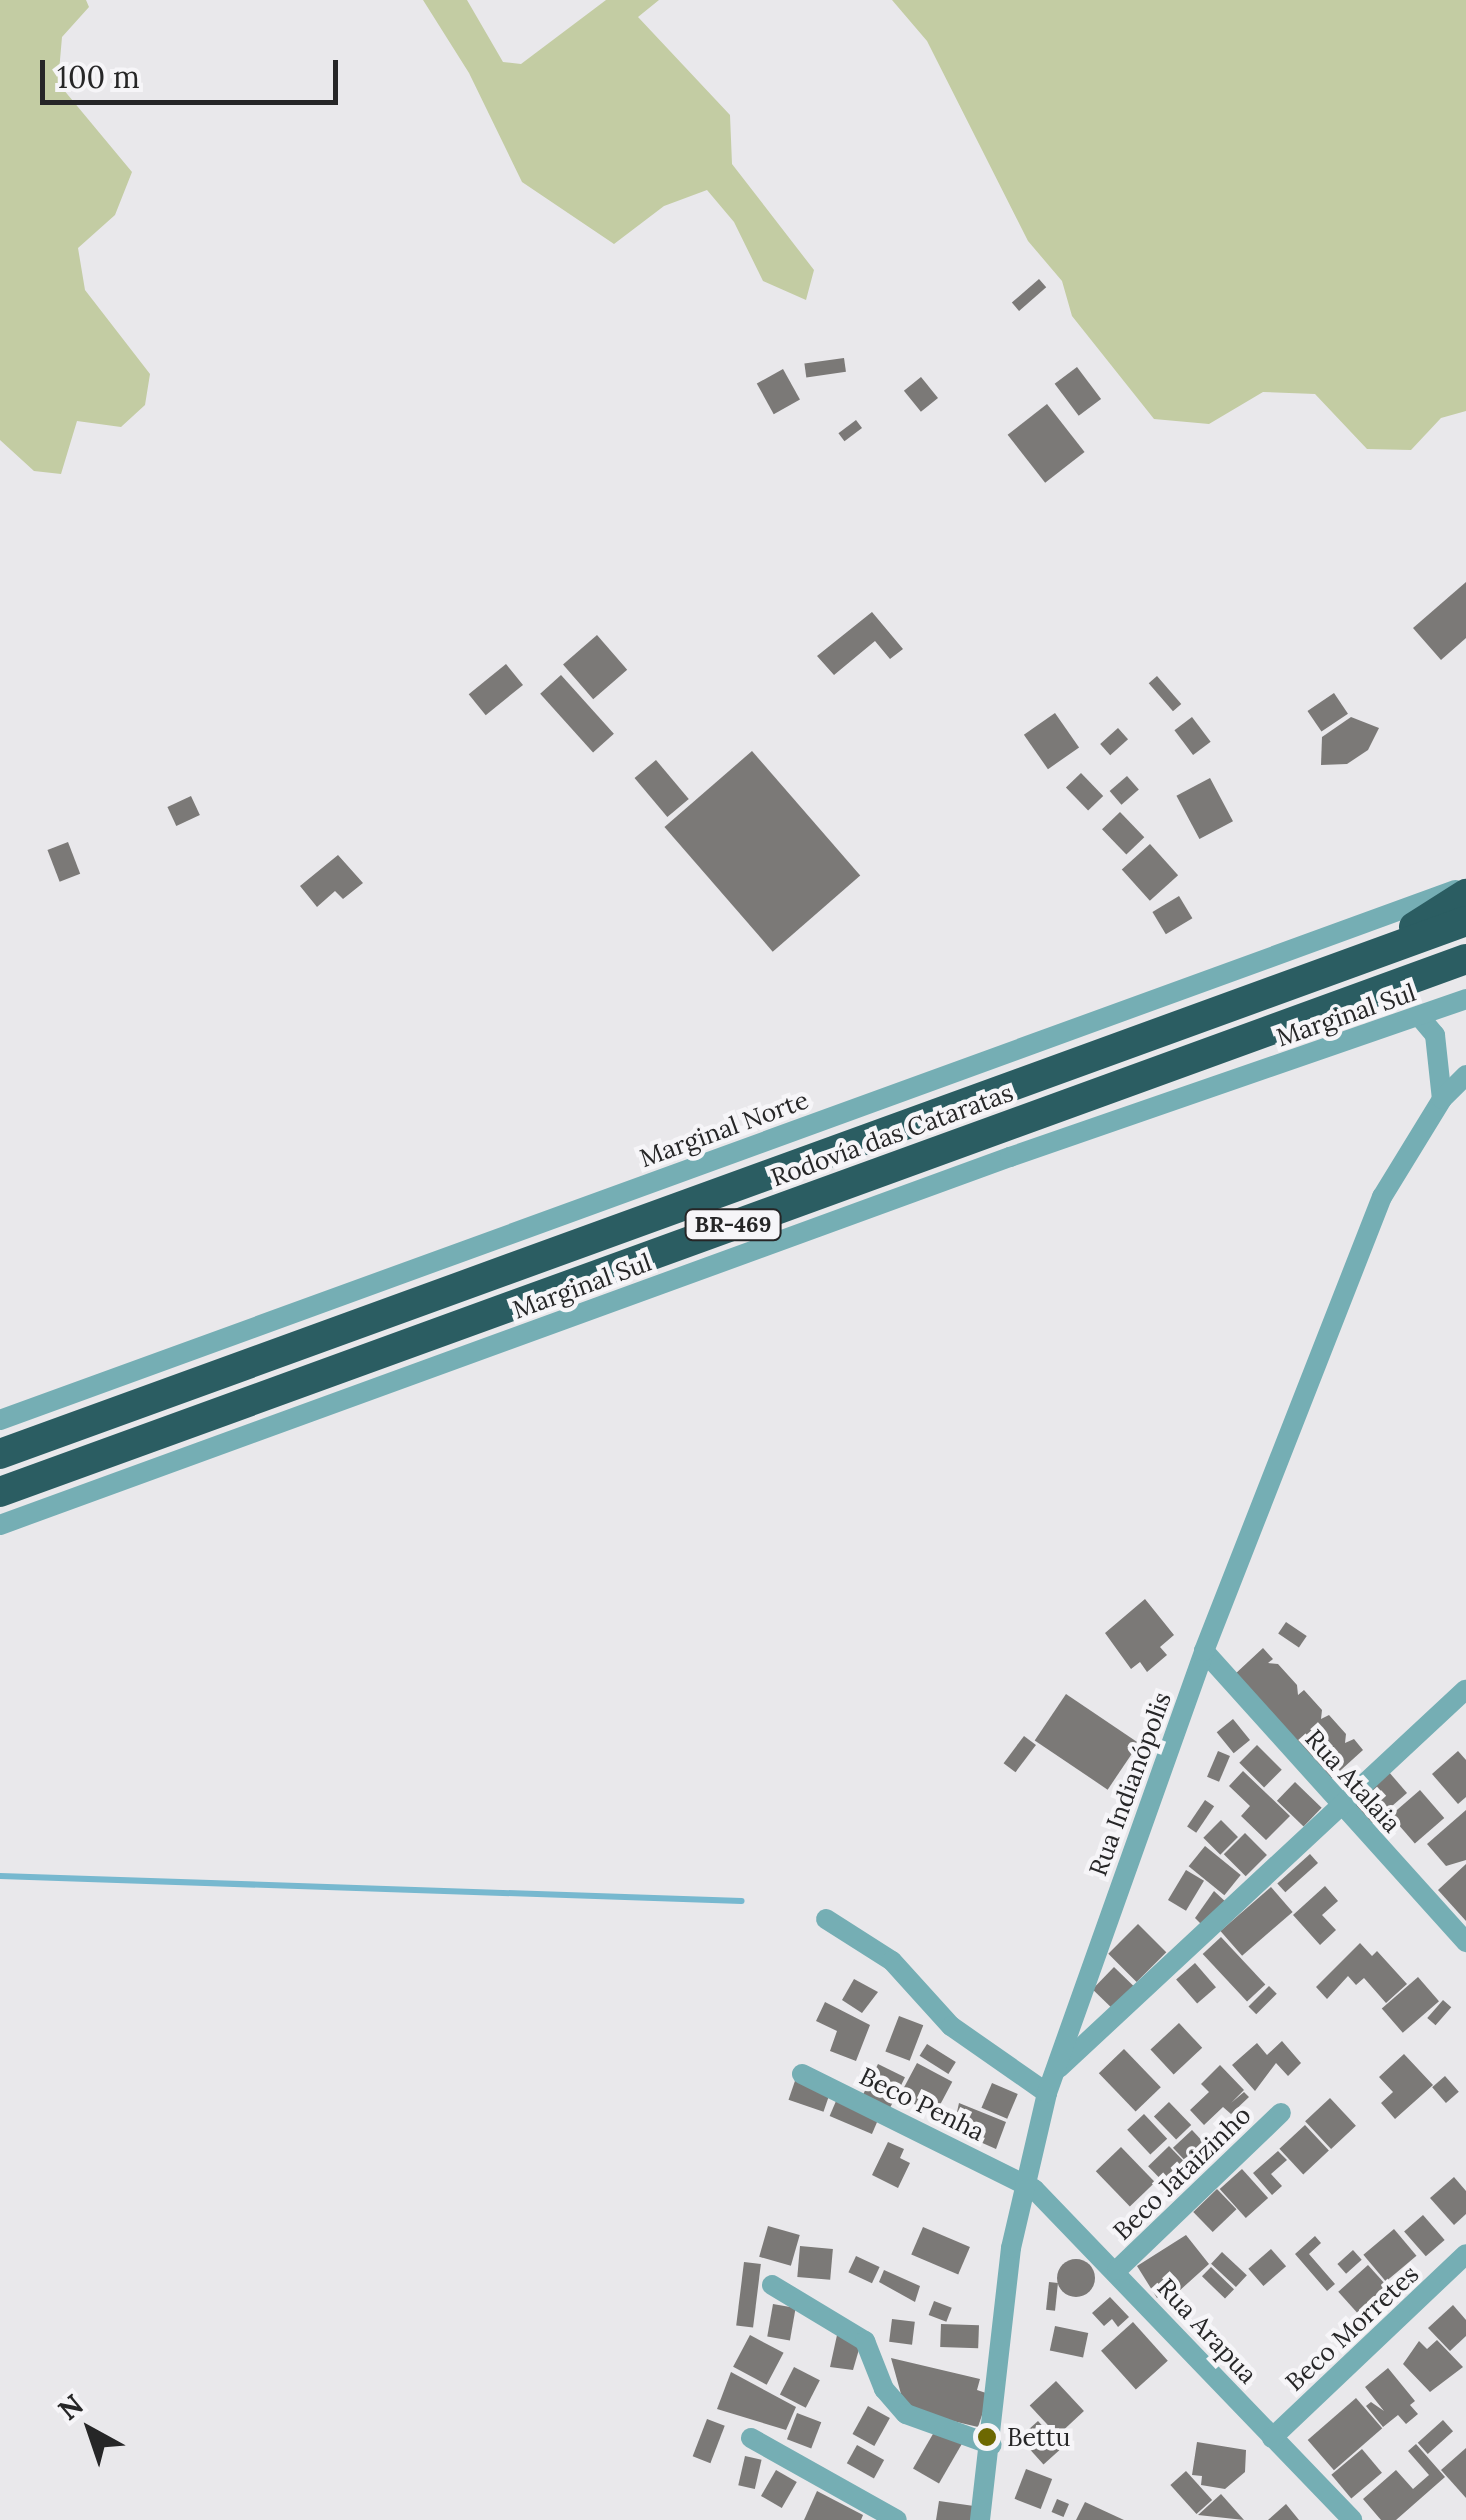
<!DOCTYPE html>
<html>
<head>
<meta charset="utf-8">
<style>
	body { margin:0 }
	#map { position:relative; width:1466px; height:2520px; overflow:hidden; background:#e9e8eb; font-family:Lora,serif }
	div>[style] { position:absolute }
	.green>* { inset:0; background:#c3cca3 }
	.stream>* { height:6px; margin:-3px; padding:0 3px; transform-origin:3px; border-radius:3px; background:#77b8cf }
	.building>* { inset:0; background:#7b7977; transform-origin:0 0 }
	.round { border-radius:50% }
	.minor>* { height:20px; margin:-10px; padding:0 10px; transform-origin:10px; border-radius:10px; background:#75aeb4 }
	.highway>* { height:30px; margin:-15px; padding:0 15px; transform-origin:15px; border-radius:15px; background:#2b5d62 }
	.dots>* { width:28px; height:28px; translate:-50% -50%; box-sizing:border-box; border:5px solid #f6f5f8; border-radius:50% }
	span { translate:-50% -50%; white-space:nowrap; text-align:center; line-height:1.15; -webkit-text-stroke:9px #f6f5f8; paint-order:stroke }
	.shield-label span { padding:2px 8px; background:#f6f5f8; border:2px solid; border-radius:8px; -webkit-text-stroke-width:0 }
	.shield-label { font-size:22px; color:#262627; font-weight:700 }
	.street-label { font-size:25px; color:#262627 }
	.poi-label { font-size:25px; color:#262627 }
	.left { translate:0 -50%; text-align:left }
	.north { position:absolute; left:40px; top:2380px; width:100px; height:100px; -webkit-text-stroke:8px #f6f5f8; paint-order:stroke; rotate:320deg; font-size:28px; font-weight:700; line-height:40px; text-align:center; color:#262627 }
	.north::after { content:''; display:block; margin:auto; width:35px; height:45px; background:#262627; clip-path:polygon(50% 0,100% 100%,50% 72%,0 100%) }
	.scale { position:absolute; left:40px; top:60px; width:298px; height:45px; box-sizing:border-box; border:5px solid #262627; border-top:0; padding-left:12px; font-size:30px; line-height:35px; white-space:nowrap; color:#262627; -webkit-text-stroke:8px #f6f5f8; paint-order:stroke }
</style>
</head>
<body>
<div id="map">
	<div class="green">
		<div style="clip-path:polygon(0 0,86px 0,89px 7px,62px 37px,58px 83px,132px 172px,115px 215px,78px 248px,85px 290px,150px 374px,145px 405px,121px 427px,77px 421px,61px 474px,34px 471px,0 440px)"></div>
		<div style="clip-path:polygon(423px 0,467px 0,503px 62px,521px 64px,606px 0,659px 0,638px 17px,730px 115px,732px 164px,814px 270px,806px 300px,763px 281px,734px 222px,707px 190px,664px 206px,614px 244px,522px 182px,469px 73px)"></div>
		<div style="clip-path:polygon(892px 0,1466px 0,1466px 411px,1441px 418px,1411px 450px,1367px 449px,1315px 394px,1263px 392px,1209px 424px,1154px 419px,1072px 316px,1062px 281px,1028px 241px,927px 41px)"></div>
	</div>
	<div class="stream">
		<div style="left:0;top:1876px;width:742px;rotate:1.93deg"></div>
	</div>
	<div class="building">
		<div style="left:1039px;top:279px;width:11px;height:36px;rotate:49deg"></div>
		<div style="left:844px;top:358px;width:14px;height:40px;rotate:82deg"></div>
		<div style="left:1077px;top:367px;width:40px;height:28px;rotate:53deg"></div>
		<div style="left:783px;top:369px;width:35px;height:30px;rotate:61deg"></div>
		<div style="left:921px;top:377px;width:27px;height:22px;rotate:51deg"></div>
		<div style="left:1047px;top:404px;width:61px;height:50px;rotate:52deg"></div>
		<div style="left:856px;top:420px;width:10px;height:22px;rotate:53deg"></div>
		<div style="clip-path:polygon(1466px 582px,1466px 638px,1441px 660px,1413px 628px)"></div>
		<div style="clip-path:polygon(872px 612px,903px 649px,890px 659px,875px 641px,834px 675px,817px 656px)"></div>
		<div style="left:597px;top:635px;width:46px;height:45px;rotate:49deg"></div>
		<div style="left:506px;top:664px;width:27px;height:48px;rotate:51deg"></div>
		<div style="left:561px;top:675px;width:79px;height:28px;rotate:48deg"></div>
		<div style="left:1157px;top:676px;width:37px;height:11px;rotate:49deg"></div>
		<div style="left:1334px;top:693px;width:25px;height:32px;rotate:56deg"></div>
		<div style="left:1055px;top:713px;width:42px;height:38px;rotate:55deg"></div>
		<div style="left:1192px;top:717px;width:31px;height:22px;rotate:53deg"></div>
		<div style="clip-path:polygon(1351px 717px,1379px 728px,1368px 750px,1347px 764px,1321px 765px,1322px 737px)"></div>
		<div style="left:1118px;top:728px;width:15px;height:24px;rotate:48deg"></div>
		<div style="left:752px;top:751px;width:165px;height:116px;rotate:49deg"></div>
		<div style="left:656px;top:760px;width:51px;height:28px;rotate:50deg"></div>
		<div style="left:1081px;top:773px;width:32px;height:21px;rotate:46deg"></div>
		<div style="left:1127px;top:776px;width:18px;height:23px;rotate:49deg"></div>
		<div style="left:1210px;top:778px;width:49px;height:38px;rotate:62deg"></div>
		<div style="left:191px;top:796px;width:21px;height:26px;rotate:65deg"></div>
		<div style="left:1120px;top:812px;width:35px;height:25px;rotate:46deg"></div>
		<div style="left:68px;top:842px;width:34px;height:22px;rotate:69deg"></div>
		<div style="left:1150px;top:844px;width:42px;height:38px;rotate:48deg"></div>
		<div style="clip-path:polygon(338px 855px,363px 883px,343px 899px,335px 891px,317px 907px,300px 886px)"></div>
		<div style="left:1179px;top:896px;width:26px;height:31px;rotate:59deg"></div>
		<div style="clip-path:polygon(1145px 1599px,1174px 1635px,1160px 1647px,1167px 1655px,1147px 1672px,1140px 1662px,1131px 1669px,1105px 1633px)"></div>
		<div style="left:1286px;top:1622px;width:25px;height:14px;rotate:34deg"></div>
		<div style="clip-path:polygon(1263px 1648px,1273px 1659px,1268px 1663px,1278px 1664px,1297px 1685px,1298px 1695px,1304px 1690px,1322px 1710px,1321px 1719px,1329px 1715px,1346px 1734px,1345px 1743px,1354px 1739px,1363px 1750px,1331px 1779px,1234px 1675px)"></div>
		<div style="left:1066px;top:1694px;width:88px;height:56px;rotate:34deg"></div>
		<div style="left:1233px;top:1719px;width:27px;height:21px;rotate:51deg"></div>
		<div style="left:1024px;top:1736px;width:15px;height:34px;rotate:37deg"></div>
		<div style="left:1257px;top:1745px;width:35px;height:25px;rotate:45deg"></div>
		<div style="left:1218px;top:1751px;width:13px;height:28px;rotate:23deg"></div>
		<div style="clip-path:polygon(1458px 1751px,1466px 1760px,1466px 1797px,1458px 1804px,1432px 1774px)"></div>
		<div style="clip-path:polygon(1243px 1771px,1290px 1816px,1266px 1840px,1241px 1816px,1250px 1806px,1229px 1786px)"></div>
		<div style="left:1388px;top:1771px;width:29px;height:47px;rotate:49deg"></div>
		<div style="left:1295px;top:1782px;width:37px;height:26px;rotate:44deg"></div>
		<div style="left:1420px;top:1790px;width:37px;height:39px;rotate:49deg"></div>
		<div style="left:1205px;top:1800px;width:11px;height:32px;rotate:34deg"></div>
		<div style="clip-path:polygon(1466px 1810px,1466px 1860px,1446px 1866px,1427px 1844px)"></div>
		<div style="left:1221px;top:1820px;width:24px;height:25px;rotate:45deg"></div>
		<div style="left:1245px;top:1833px;width:31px;height:30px;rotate:45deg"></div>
		<div style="left:1205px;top:1846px;width:46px;height:26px;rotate:39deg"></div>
		<div style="left:1310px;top:1854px;width:12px;height:44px;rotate:48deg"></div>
		<div style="clip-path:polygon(1466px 1864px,1466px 1921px,1438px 1890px)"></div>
		<div style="left:1186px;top:1870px;width:21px;height:35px;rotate:31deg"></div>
		<div style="clip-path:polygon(1325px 1886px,1338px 1901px,1322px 1915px,1336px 1930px,1320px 1945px,1293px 1915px)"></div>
		<div style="left:1271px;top:1887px;width:33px;height:67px;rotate:49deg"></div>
		<div style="clip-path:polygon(1214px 1891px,1228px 1904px,1204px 1927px,1195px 1918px)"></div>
		<div style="left:1138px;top:1924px;width:40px;height:42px;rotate:45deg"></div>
		<div style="left:1221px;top:1937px;width:65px;height:25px;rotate:47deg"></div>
		<div style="clip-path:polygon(1360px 1943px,1372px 1956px,1377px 1951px,1407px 1984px,1386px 2003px,1364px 1978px,1356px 1985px,1348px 1976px,1327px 1999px,1316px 1987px)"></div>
		<div style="left:1195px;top:1963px;width:32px;height:25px;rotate:49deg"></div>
		<div style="left:1114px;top:1967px;width:29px;height:31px;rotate:44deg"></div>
		<div style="left:1418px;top:1977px;width:32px;height:48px;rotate:49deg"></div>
		<div style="clip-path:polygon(854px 1979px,878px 1992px,862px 2013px,842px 2000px)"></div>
		<div style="left:1269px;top:1986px;width:11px;height:29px;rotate:45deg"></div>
		<div style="left:1443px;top:2000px;width:11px;height:24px;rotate:41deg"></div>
		<div style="clip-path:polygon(825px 2002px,870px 2025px,856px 2061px,830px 2051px,837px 2031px,816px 2021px)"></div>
		<div style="left:899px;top:2016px;width:26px;height:38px;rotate:21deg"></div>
		<div style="left:1179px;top:2023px;width:34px;height:39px;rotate:47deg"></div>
		<div style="clip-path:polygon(1282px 2041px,1301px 2063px,1288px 2076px,1276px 2063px,1255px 2091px,1232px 2065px,1257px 2043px,1267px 2055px)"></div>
		<div style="left:927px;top:2044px;width:34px;height:14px;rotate:32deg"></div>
		<div style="left:1124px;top:2049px;width:53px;height:35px;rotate:46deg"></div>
		<div style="clip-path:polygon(1404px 2054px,1433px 2085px,1395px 2119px,1381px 2103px,1393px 2092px,1379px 2077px)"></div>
		<div style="left:917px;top:2063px;width:40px;height:38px;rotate:28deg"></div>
		<div style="left:878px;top:2064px;width:30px;height:37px;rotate:26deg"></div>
		<div style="clip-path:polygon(1220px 2065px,1244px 2090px,1231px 2103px,1244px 2092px,1249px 2097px,1231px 2114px,1223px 2107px,1204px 2125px,1190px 2110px,1209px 2092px,1201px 2084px)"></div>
		<div style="left:1445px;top:2076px;width:21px;height:17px;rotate:49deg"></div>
		<div style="left:796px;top:2078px;width:37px;height:23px;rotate:19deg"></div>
		<div style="left:992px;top:2083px;width:28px;height:27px;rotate:23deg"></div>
		<div style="left:839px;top:2094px;width:46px;height:24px;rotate:23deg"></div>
		<div style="left:1330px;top:2098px;width:38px;height:34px;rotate:47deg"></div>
		<div style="left:1169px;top:2102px;width:32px;height:21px;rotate:46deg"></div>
		<div style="clip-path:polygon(959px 2103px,1006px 2122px,996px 2149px,953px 2130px)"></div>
		<div style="left:1144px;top:2114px;width:34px;height:23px;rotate:47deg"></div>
		<div style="left:1305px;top:2125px;width:35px;height:35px;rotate:47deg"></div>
		<div style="left:1192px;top:2130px;width:26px;height:26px;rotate:47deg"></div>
		<div style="clip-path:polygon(888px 2142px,904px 2149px,900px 2158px,910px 2163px,898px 2188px,872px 2175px)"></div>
		<div style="left:1169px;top:2146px;width:32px;height:29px;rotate:46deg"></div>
		<div style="left:1121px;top:2147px;width:49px;height:35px;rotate:46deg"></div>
		<div style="clip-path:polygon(1278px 2151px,1287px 2160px,1271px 2174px,1282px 2186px,1272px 2195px,1253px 2173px)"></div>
		<div style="left:1242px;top:2169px;width:39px;height:30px;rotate:48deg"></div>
		<div style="clip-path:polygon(1454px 2177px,1466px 2191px,1466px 2214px,1454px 2225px,1430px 2198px)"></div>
		<div style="left:1217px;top:2189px;width:28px;height:33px;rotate:46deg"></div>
		<div style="left:1423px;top:2215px;width:33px;height:25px;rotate:49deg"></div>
		<div style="left:768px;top:2226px;width:33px;height:32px;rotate:16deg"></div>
		<div style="left:923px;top:2227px;width:51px;height:30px;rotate:23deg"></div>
		<div style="left:1394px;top:2229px;width:35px;height:40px;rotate:50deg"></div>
		<div style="clip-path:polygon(1186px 2235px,1209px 2264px,1168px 2301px,1162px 2293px,1157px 2298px,1137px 2266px)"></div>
		<div style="clip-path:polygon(1315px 2236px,1321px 2243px,1309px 2254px,1335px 2284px,1327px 2291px,1295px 2254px)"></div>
		<div style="left:800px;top:2246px;width:33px;height:31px;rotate:5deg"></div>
		<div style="left:1271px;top:2249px;width:23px;height:30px;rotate:49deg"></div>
		<div style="left:1353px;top:2250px;width:13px;height:21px;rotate:48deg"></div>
		<div style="left:1222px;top:2252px;width:34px;height:16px;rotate:43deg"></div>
		<div style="left:856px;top:2256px;width:26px;height:18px;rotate:25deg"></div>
		<div class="round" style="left:1057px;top:2259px;width:38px;height:38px"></div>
		<div style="left:744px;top:2262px;width:17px;height:64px;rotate:7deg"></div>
		<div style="left:1368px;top:2265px;width:36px;height:40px;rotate:48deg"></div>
		<div style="left:1211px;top:2267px;width:32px;height:13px;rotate:44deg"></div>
		<div style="clip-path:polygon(884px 2270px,920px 2286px,915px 2302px,879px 2282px)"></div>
		<div style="left:1049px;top:2282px;width:9px;height:28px;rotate:6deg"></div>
		<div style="clip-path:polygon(1110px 2297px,1129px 2317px,1118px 2327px,1112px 2319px,1104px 2326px,1092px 2313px)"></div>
		<div style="left:934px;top:2301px;width:19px;height:15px;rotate:21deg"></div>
		<div style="left:773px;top:2304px;width:23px;height:33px;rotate:10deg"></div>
		<div style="clip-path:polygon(1453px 2305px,1466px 2320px,1466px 2336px,1450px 2351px,1428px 2328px)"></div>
		<div style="left:892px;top:2319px;width:23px;height:23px;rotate:7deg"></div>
		<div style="left:1133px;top:2322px;width:52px;height:43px;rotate:48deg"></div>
		<div style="left:941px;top:2324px;width:38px;height:23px;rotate:2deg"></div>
		<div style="left:1055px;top:2326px;width:34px;height:25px;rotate:12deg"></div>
		<div style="left:750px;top:2335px;width:38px;height:36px;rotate:28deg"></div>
		<div style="clip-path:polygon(837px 2335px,862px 2339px,853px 2370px,830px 2367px)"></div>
		<div style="clip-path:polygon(1437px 2340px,1463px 2367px,1430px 2392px,1403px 2364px,1419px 2341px,1427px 2349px)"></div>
		<div style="clip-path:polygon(891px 2358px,980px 2379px,977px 2390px,989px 2394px,978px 2427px,915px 2412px,901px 2394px)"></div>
		<div style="left:794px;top:2367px;width:29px;height:31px;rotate:27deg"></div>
		<div style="clip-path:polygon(1388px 2368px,1415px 2401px,1410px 2405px,1418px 2414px,1406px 2424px,1398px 2415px,1383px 2427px,1366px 2406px,1371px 2402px,1384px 2411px,1365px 2387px)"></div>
		<div style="clip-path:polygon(731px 2372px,796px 2407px,786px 2430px,717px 2409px)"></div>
		<div style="left:1056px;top:2381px;width:41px;height:36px;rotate:47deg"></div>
		<div style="left:1356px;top:2398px;width:40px;height:64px;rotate:49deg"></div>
		<div style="left:868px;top:2406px;width:25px;height:32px;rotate:29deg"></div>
		<div style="left:797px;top:2413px;width:26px;height:28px;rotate:21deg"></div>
		<div style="left:707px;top:2419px;width:19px;height:40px;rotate:21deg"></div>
		<div style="left:1443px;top:2420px;width:15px;height:34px;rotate:48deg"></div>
		<div style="left:1038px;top:2421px;width:36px;height:25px;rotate:48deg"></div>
		<div style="left:937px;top:2427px;width:30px;height:48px;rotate:30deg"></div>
		<div style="clip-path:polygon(1197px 2442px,1246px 2450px,1245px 2472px,1225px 2489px,1201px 2485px,1202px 2476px,1192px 2475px)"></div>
		<div style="clip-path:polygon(1416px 2444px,1445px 2477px,1396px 2520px,1381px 2520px,1363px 2499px,1396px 2470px,1413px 2489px,1429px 2475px,1408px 2451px)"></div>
		<div style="left:857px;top:2445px;width:31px;height:21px;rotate:29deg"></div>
		<div style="clip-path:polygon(1466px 2448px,1466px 2498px,1441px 2470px)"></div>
		<div style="left:1362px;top:2449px;width:31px;height:40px;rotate:50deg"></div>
		<div style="left:745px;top:2456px;width:17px;height:30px;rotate:13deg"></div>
		<div style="left:1026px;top:2469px;width:28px;height:32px;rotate:21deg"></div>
		<div style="left:776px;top:2470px;width:24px;height:30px;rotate:30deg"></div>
		<div style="left:1186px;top:2471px;width:39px;height:21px;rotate:48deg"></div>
		<div style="clip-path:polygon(817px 2491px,863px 2515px,861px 2520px,804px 2520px)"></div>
		<div style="clip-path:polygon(1221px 2494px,1244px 2520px,1198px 2515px)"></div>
		<div style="left:1057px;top:2499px;width:13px;height:14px;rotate:23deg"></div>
		<div style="clip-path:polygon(939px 2501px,974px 2506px,972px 2520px,936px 2520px)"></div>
		<div style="clip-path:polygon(1085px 2502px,1124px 2520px,1076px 2520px)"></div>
		<div style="clip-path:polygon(1286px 2504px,1299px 2520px,1268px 2520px)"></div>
	</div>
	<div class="minor">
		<div style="left:1419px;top:1016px;width:25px;rotate:50deg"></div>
		<div style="left:1435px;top:1035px;width:64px;rotate:83.8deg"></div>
		<div style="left:0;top:1420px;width:1549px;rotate:-20.01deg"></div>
		<div style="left:0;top:1525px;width:1075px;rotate:-20.02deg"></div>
		<div style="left:1010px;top:1157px;width:483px;rotate:-19.1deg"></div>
		<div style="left:1204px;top:1651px;width:392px;rotate:48deg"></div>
		<div style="left:826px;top:1919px;width:78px;rotate:32.5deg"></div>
		<div style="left:892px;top:1961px;width:88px;rotate:47.8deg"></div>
		<div style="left:951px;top:2026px;width:117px;rotate:34.9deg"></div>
		<div style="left:1059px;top:2068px;width:555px;rotate:-42.95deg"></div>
		<div style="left:802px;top:2074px;width:259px;rotate:26.4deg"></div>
		<div style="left:1034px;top:2189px;width:459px;rotate:46.1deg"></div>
		<div style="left:1117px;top:2270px;width:227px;rotate:-43.8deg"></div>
		<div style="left:772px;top:2285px;width:109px;rotate:31.1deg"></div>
		<div style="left:865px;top:2341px;width:52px;rotate:68.4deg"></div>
		<div style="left:884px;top:2389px;width:33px;rotate:49deg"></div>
		<div style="left:906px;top:2414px;width:91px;rotate:19.8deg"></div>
		<div style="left:751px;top:2438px;width:167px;rotate:29.3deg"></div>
		<div style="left:1272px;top:2438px;width:267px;rotate:-43.5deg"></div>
		<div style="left:980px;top:2520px;width:274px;rotate:-83.5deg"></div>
		<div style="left:1011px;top:2248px;width:159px;rotate:-76.9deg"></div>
		<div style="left:1047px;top:2093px;width:469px;rotate:-70.4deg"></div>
		<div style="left:1204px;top:1651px;width:488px;rotate:-68.6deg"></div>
		<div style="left:1382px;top:1197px;width:115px;rotate:-58.5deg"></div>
		<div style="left:1442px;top:1099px;width:34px;rotate:-45deg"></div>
	</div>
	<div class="highway">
		<div style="left:1414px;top:927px;width:62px;rotate:-32.4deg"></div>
		<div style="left:0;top:1454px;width:1560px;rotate:-19.98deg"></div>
		<div style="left:0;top:1492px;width:1560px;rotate:-19.98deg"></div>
	</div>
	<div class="dots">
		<div style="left:987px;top:2437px;background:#6d6801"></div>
	</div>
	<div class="shield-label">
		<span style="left:733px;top:1225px">BR-469</span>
	</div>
	<div class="street-label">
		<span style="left:1346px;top:1015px;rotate:-19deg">Marginal Sul</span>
		<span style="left:724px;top:1129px;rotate:-20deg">Marginal Norte</span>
		<span style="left:892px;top:1135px;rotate:-20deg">Rodovía das Cataratas</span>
		<span style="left:582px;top:1286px;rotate:-20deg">Marginal Sul</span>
		<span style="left:1353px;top:1781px;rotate:48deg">Rua Atalaia</span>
		<span style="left:1130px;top:1784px;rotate:-70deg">Rua Indianópolis</span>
		<span style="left:922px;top:2104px;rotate:26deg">Beco Penha</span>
		<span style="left:1182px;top:2173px;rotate:-44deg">Beco Jataizinho</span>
		<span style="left:1352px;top:2328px;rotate:-43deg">Beco Morretes</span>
		<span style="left:1207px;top:2331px;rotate:47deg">Rua Arapua</span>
	</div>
	<div class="poi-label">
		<span class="left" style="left:1007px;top:2437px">Bettu</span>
	</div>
	<div class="north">N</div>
	<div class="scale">100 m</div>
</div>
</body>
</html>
